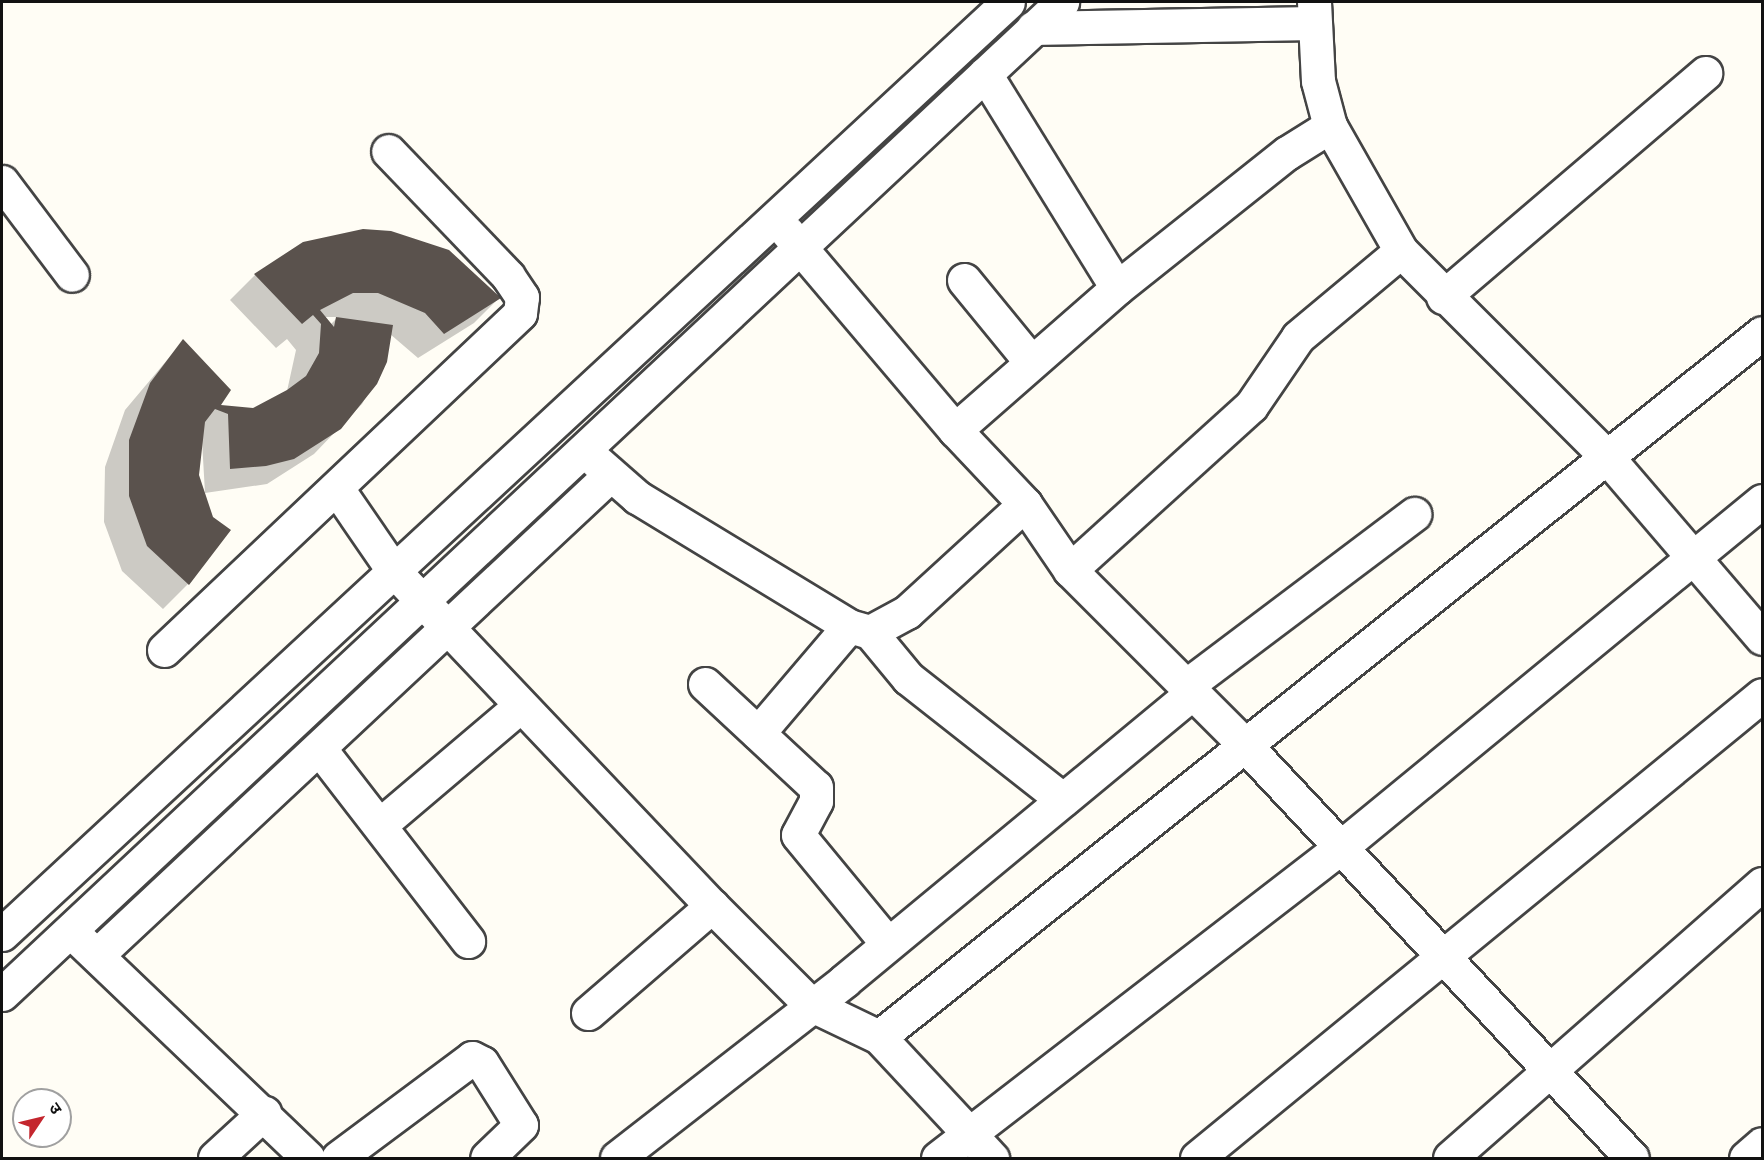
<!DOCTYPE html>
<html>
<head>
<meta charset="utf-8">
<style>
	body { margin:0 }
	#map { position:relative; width:1764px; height:1160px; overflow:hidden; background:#fffdf5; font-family:Spectral,"Noto Sans Devanagari",serif }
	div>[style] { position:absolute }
	.shadow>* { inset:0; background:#0003 }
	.building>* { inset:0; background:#5a524d }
	.roads { filter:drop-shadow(2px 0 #444) drop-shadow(-2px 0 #444) drop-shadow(0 2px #444) drop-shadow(0 -2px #444) }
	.minor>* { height:33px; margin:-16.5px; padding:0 16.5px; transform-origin:16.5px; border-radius:16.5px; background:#fff }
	span { translate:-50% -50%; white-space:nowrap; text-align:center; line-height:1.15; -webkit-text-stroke:6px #fff; paint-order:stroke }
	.frame { position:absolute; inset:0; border:3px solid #111; pointer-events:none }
	.north { position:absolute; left:12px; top:1088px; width:60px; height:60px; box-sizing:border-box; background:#fff; border:2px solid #a0a0a0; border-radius:50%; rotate:55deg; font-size:16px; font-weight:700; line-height:24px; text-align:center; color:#111 }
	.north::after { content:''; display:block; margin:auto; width:21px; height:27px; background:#c4262e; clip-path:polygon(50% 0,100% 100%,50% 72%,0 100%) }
</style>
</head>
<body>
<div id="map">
	<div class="shadow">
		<div style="clip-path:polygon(evenodd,303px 244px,499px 298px,474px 323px,418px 358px,390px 334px,386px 362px,362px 404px,314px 454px,267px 484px,205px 493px,202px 441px,188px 584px,163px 609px,122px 571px,104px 522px,105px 467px,125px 410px,183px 341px,219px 406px,253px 409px,287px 391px,296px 350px,287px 339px,276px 348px,230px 300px,255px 275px,303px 244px,325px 317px,338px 317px,331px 324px,325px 317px)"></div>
	</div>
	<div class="building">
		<div style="clip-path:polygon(363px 229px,391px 231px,449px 250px,501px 298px,444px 334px,425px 313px,378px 293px,353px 293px,320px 310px,334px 327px,336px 317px,393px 325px,387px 362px,377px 384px,341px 429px,294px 459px,266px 466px,230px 469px,228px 414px,215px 409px,205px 422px,199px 475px,213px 517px,231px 530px,189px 585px,147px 546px,129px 496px,129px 440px,150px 383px,183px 339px,231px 390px,221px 405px,253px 408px,287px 390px,306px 376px,319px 353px,321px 324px,313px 315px,302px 324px,254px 274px,303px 242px)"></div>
	</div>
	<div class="roads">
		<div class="minor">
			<div style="left:1314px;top:2px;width:79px;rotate:87.1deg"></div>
			<div style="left:1318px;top:81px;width:47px;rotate:75.1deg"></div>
			<div style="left:1330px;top:126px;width:144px;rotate:60.4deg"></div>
			<div style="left:1401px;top:251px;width:291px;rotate:45deg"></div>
			<div style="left:1607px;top:457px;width:238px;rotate:49.4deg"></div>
			<div style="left:1033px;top:28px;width:279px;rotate:-1deg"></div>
			<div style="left:985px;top:74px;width:251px;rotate:58.3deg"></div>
			<div style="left:2px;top:182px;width:116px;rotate:53deg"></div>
			<div style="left:787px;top:232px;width:260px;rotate:49.7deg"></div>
			<div style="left:955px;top:430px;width:102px;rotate:46.6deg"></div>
			<div style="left:1025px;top:504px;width:80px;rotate:55.7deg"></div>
			<div style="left:1070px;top:570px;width:246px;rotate:45deg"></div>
			<div style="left:1244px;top:744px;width:567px;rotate:46.86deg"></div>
			<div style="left:964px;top:280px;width:106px;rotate:50.7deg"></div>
			<div style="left:1443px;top:297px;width:345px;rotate:-40.5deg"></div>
			<div style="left:955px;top:430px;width:215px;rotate:-41.2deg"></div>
			<div style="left:1117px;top:288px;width:217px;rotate:-38.5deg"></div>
			<div style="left:1287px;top:153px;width:51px;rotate:-32.1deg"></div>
			<div style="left:596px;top:461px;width:55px;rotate:41.3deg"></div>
			<div style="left:637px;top:497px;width:248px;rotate:31.3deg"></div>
			<div style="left:849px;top:626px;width:22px;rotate:16deg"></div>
			<div style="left:870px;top:632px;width:42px;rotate:-28.4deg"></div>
			<div style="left:907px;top:612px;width:160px;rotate:-42.5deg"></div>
			<div style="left:338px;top:490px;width:97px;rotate:55.5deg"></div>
			<div style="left:393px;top:570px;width:463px;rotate:46.5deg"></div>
			<div style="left:712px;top:906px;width:139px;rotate:45deg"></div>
			<div style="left:810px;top:1004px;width:76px;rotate:25.6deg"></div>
			<div style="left:879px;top:1037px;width:166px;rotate:47deg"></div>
			<div style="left:1070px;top:570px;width:244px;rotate:-42.2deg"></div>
			<div style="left:1251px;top:406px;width:83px;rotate:-55.7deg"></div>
			<div style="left:1298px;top:337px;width:134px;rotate:-39.9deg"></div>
			<div style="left:870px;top:632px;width:60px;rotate:50.4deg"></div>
			<div style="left:908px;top:678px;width:197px;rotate:38.2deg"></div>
			<div style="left:164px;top:650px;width:490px;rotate:-43.4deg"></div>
			<div style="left:520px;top:313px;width:16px;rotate:-83deg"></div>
			<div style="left:522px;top:297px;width:25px;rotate:-124deg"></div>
			<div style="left:508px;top:276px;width:173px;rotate:-133.8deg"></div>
			<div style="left:705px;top:684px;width:151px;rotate:42.9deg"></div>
			<div style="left:816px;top:787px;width:14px;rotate:90deg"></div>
			<div style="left:816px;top:801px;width:38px;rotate:118deg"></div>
			<div style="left:798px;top:835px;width:141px;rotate:50.5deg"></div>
			<div style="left:1186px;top:686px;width:286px;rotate:-37deg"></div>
			<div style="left:758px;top:733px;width:140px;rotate:-49.6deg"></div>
			<div style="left:319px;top:748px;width:244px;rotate:52.3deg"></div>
			<div style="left:381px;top:824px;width:182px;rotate:-40.3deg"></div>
			<div style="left:2px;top:934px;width:1371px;rotate:-42.81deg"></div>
			<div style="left:80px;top:940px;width:315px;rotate:43.7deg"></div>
			<div style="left:97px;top:955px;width:703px;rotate:-43.1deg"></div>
			<div style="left:2px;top:994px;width:1452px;rotate:-43.1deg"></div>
			<div style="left:588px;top:1013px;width:164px;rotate:-40.8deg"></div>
			<div style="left:879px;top:1037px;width:1129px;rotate:-38.56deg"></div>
			<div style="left:215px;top:1158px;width:67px;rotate:-42.6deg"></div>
			<div style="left:338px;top:1158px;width:167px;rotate:-36.7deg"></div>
			<div style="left:472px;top:1058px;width:11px;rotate:27deg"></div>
			<div style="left:482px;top:1063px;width:73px;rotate:57.8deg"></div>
			<div style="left:521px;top:1125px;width:47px;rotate:135.9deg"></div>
			<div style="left:617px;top:1158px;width:288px;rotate:-37.9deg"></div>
			<div style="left:844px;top:981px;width:452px;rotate:-39.6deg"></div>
			<div style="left:938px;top:1158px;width:509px;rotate:-37.66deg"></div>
			<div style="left:1341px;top:847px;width:545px;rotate:-39.42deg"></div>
			<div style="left:1197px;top:1158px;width:730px;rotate:-39.33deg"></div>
			<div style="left:1450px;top:1158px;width:415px;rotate:-41.3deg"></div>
			<div style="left:1746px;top:1158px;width:21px;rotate:-41deg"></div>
		</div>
	</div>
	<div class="frame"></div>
	<div class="north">उ</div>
</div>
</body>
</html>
